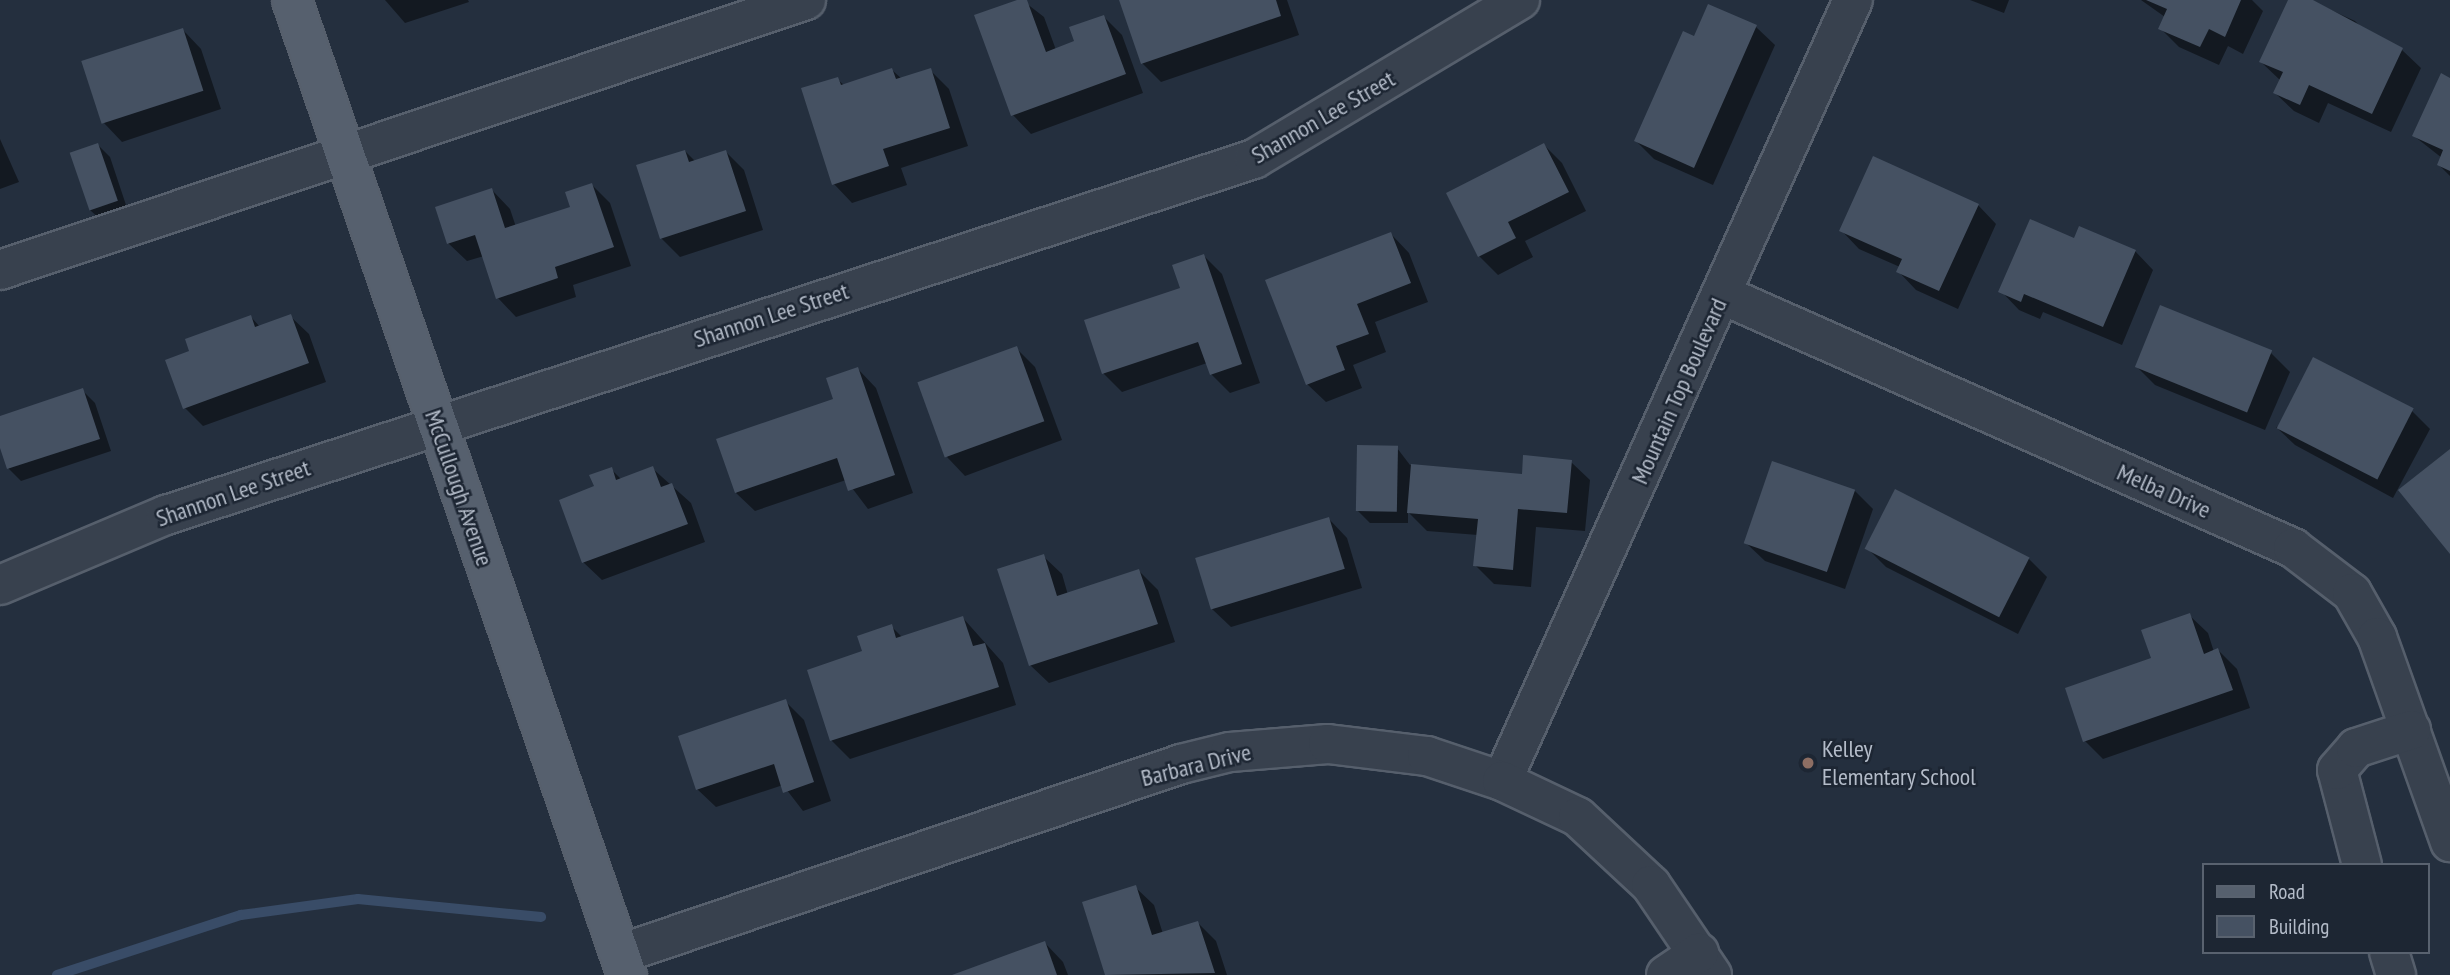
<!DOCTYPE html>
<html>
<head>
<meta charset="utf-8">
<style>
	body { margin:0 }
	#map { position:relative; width:2450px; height:975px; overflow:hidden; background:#242f3e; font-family:"PT Sans Narrow",sans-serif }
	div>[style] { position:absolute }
	.shadow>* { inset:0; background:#0007 }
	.stream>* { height:10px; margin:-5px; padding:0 5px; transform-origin:5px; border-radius:5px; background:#394c67 }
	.building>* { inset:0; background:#455162; transform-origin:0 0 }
	.roads { filter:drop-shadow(2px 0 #565f6c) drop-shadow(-2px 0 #565f6c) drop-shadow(0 2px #565f6c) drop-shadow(0 -2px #565f6c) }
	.minor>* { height:38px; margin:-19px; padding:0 19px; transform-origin:19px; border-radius:19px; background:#38414e }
	.major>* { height:38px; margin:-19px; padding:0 19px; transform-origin:19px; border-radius:19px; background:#56606e }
	.dots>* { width:19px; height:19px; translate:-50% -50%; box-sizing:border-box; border:4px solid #1d2633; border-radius:50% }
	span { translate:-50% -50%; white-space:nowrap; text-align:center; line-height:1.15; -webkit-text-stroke:5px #1d2633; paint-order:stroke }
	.street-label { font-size:24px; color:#b4bcc9 }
	.poi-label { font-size:24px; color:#b4bcc9 }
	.left { translate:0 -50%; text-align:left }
	.legend { position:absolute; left:2202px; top:863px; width:228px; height:91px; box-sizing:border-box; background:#1d2633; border:2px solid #59626f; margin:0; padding:9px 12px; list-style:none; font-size:21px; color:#b4bcc9 }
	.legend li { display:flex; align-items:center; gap:14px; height:35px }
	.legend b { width:35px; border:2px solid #59626f }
</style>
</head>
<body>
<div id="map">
	<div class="shadow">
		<div style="clip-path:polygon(385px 0,468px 0,469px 2px,405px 23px)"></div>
		<div style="clip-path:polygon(1022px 0,1044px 17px,1056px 50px,1076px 42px,1104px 17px,1122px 35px,1143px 93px,1031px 134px,1013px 115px)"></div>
		<div style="clip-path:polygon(1121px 0,1287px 0,1299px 35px,1161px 82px,1142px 63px)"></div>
		<div style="clip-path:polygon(1970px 0,2009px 0,2004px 13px)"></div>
		<div style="clip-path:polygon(2141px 0,2252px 0,2263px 11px,2243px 54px,2228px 46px,2219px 65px,2179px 47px,2160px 28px,2165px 17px)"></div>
		<div style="clip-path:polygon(2290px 0,2309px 0,2355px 21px,2368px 34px,2402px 50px,2421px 68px,2391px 132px,2328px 103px,2319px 123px,2294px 111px,2275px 93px,2281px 81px,2261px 62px)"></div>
		<div style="clip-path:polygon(1756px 27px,1775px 45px,1713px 185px,1654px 159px,1636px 141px,1695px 38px)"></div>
		<div style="clip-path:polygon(183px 30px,201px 49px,221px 109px,122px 142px,104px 123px)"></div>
		<div style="clip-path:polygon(892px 70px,902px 79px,930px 70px,949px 89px,968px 146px,901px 168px,907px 185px,852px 203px,834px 184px,837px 79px,844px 85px)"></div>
		<div style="clip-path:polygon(2450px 80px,2450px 176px,2439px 165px,2442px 158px,2414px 136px)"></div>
		<div style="clip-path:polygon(0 139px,19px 182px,0 189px)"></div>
		<div style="clip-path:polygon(98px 145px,110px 157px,129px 214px,103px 222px,90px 210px,72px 153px)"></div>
		<div style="clip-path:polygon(1544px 145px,1562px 163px,1586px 211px,1525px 241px,1533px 257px,1498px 275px,1479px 256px)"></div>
		<div style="clip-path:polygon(685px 151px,695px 161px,725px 151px,744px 170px,763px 230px,680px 257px,661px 238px)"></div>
		<div style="clip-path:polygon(592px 185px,610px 203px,631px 266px,573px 285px,576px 297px,516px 317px,498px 298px,484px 256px,467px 261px,448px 243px,492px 190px,510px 209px,516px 227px,573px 208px)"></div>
		<div style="clip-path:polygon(1978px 205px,1996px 224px,1958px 309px,1916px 290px,1898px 271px,1900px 267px,1859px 249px,1841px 230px)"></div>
		<div style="clip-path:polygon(1391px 234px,1409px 253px,1428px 302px,1375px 322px,1386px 352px,1353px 365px,1362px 388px,1326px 402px,1307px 384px)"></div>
		<div style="clip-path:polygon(2075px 240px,2135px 251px,2153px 270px,2122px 345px,2043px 312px,2040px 319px,2019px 310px,2001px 291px)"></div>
		<div style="clip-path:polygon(1204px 256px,1222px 274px,1260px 383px,1230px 393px,1211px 374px,1207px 363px,1122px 392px,1104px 374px,1086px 321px,1182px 289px)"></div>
		<div style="clip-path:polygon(2161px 307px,2271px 353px,2290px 372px,2265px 430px,2155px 385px,2136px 366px)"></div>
		<div style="clip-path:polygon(290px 316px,309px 334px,326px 382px,203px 426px,185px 408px,191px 352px,251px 317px,260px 327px)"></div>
		<div style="clip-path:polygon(1016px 348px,1035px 367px,1062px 440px,965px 476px,947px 457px)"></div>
		<div style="clip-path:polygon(858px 369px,876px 388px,913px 493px,868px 509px,846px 480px,755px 511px,736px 493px,836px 400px)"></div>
		<div style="clip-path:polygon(82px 390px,95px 403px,111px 451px,21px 481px,9px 469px,0 442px,0 418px)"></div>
		<div style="clip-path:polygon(2412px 411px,2430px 429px,2393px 498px,2295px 445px,2276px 427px)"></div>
		<div style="clip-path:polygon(1397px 448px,1410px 465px,1523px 476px,1571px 462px,1590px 480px,1585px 531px,1536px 527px,1531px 587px,1494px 584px,1475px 565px,1478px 535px,1427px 531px,1408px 512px,1408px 523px,1370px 523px,1357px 510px)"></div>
		<div style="clip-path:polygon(652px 468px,691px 503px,705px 542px,602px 580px,583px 562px,596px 487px,611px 469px,622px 480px)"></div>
		<div style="clip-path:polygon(1854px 490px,1873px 509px,1845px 589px,1765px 561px,1746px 543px)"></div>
		<div style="clip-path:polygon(1329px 519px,1347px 538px,1362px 588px,1231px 627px,1212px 609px)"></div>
		<div style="clip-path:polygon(1867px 548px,2029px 559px,2047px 577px,2018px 634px,1886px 567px)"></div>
		<div style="clip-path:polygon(1043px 556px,1062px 574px,1068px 595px,1139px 571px,1158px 590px,1175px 642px,1049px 683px,1030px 665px)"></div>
		<div style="clip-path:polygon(2189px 615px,2208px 633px,2214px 652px,2218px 650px,2237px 669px,2250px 708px,2103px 759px,2085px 741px)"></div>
		<div style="clip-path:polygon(963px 618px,1003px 663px,1016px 705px,850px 759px,832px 741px,809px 671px,865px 653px,891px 626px,903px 638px)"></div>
		<div style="clip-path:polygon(785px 701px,804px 720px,831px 801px,803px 811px,783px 785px,716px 807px,697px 789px)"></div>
		<div style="clip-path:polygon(1135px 887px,1154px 905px,1163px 934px,1198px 923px,1216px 941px,1227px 975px,1107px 975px,1084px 903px)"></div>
		<div style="clip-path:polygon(1045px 943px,1063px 962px,1068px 975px,956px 975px)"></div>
	</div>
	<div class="stream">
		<div style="left:57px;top:975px;width:194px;rotate:-18.1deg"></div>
		<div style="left:241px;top:915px;width:118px;rotate:-7.8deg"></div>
		<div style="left:358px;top:899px;width:184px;rotate:5.6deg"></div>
	</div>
	<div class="building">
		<div style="clip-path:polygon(1017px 0,1027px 0,1046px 52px,1074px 41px,1069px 27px,1104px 15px,1126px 74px,1011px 116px,974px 15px)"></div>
		<div style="clip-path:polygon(1119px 0,1276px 0,1281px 16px,1141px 64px)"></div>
		<div style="clip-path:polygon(2146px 0,2241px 0,2225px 37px,2209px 29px,2200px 47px,2158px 29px,2167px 9px)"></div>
		<div style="clip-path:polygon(2288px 0,2313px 0,2403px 48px,2372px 114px,2309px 85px,2300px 105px,2273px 93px,2283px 72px,2259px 62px)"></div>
		<div style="clip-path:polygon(1708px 4px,1757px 25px,1694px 168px,1634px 141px,1683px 31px,1694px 36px)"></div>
		<div style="left:183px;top:28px;width:66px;height:107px;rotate:72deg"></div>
		<div style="clip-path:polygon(892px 68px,896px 79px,931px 68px,950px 128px,883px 149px,889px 166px,832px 185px,801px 88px,838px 77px,841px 85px)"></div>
		<div style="clip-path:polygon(2441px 73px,2450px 78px,2450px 171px,2437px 165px,2443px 150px,2412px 136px)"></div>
		<div style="left:98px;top:143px;width:61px;height:30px;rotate:71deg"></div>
		<div style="clip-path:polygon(1544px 143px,1569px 192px,1508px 222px,1516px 238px,1478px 257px,1446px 193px)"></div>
		<div style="clip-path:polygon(685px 150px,689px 162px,726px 150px,746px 211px,660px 239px,636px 165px)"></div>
		<div style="clip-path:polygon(1873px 156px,1979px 204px,1939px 291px,1896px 272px,1902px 259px,1839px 231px)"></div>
		<div style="clip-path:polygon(592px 183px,614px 247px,555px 267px,558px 278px,496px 299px,475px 235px,447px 244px,435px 207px,492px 188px,505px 228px,570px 207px,565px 192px)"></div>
		<div style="clip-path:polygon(2030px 219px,2074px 238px,2079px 226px,2136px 250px,2103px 327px,2024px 294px,2021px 302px,1998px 292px)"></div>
		<div style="clip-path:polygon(1391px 232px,1411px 283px,1357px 304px,1369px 334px,1336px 346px,1345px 370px,1306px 385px,1265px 280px)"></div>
		<div style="clip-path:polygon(1204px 254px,1242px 364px,1210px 375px,1198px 342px,1102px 374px,1084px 320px,1180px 288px,1172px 265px)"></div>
		<div style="left:2160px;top:305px;width:121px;height:67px;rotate:22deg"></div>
		<div style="clip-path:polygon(291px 314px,309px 363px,183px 409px,165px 360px,189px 351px,185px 339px,251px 315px,255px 327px)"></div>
		<div style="left:1017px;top:346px;width:80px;height:106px;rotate:70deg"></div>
		<div style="left:2313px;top:357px;width:113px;height:80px;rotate:27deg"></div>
		<div style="clip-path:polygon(858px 367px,895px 475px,848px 491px,837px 458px,735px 493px,716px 439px,833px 399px,826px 378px)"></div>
		<div style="clip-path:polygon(83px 388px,100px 439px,7px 469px,0 448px,0 416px)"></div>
		<div style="left:1357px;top:445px;width:41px;height:66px;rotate:1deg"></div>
		<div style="clip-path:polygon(2450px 449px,2450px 554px,2398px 490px)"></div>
		<div style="clip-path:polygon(1523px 455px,1572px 460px,1567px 513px,1518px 509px,1513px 570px,1473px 566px,1478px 519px,1407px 513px,1411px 464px,1522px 474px)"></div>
		<div style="left:1772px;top:461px;width:88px;height:87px;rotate:19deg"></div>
		<div style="clip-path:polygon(653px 466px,661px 487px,672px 483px,688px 524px,582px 563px,559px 500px,594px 486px,589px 475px,612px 467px,616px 480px)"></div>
		<div style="left:1895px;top:489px;width:151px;height:67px;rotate:27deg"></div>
		<div style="left:1329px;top:517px;width:54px;height:140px;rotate:73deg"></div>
		<div style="clip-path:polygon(1044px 554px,1057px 596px,1139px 569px,1158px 624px,1029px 666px,997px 569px)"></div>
		<div style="clip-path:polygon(2190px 613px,2204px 654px,2218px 648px,2233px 690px,2083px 742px,2065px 688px,2151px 658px,2141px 630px)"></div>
		<div style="clip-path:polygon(963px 616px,973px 646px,985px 643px,999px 687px,830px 741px,807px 670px,862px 651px,857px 636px,892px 624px,896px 638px)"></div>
		<div style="clip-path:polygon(786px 699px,814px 782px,783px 793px,774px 764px,696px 790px,678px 736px)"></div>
		<div style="clip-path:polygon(1136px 885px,1152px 935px,1198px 921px,1215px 973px,1105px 975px,1082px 902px)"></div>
		<div style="clip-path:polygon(1045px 941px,1057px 975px,952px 975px)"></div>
	</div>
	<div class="roads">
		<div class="minor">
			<div style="left:0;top:270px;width:850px;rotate:-18.52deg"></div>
			<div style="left:1723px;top:295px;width:624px;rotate:23.93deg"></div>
			<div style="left:2293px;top:548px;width:74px;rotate:37.3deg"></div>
			<div style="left:2352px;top:593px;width:51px;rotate:60.4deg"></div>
			<div style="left:2377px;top:637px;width:218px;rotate:70.4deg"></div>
			<div style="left:0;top:585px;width:180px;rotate:-22.9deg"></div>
			<div style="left:166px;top:515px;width:1145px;rotate:-18.12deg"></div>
			<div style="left:1254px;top:159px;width:310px;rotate:-30.9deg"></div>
			<div style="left:1502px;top:781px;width:856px;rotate:-65.8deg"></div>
			<div style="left:2362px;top:865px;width:98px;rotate:-104.7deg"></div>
			<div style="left:2337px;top:770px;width:29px;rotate:-49deg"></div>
			<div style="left:2356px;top:748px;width:58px;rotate:-18.1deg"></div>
			<div style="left:2389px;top:952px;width:24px;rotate:73deg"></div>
			<div style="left:620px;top:954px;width:592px;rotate:-18.71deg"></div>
			<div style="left:1181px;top:764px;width:50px;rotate:-13.8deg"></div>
			<div style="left:1230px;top:752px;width:98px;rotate:-4.7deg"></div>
			<div style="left:1328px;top:744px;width:100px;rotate:6.9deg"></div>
			<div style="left:1427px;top:756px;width:79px;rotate:18.4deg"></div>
			<div style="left:1502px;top:781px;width:84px;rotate:25.3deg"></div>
			<div style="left:1578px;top:817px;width:100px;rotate:43deg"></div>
			<div style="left:1651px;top:885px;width:109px;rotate:55.9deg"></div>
			<div style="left:1666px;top:975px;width:40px;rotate:-34deg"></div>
		</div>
		<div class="major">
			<div style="left:292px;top:0;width:1031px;rotate:71.04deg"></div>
		</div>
	</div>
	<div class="dots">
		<div style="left:1808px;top:763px;background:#8d6e63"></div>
	</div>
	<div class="street-label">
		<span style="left:1323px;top:117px;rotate:-30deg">Shannon Lee Street</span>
		<span style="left:771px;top:315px;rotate:-18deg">Shannon Lee Street</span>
		<span style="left:1679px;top:391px;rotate:-66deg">Mountain Top Boulevard</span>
		<span style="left:459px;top:488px;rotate:71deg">McCullough Avenue</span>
		<span style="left:2164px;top:491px;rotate:24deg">Melba Drive</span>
		<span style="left:233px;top:493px;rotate:-19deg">Shannon Lee Street</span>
		<span style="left:1196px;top:765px;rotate:-14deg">Barbara Drive</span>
	</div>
	<div class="poi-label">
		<span class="left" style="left:1822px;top:763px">Kelley<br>Elementary School</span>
	</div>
	<ul class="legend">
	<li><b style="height:9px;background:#56606e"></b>Road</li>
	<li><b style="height:19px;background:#455162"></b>Building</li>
	</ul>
</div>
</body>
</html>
